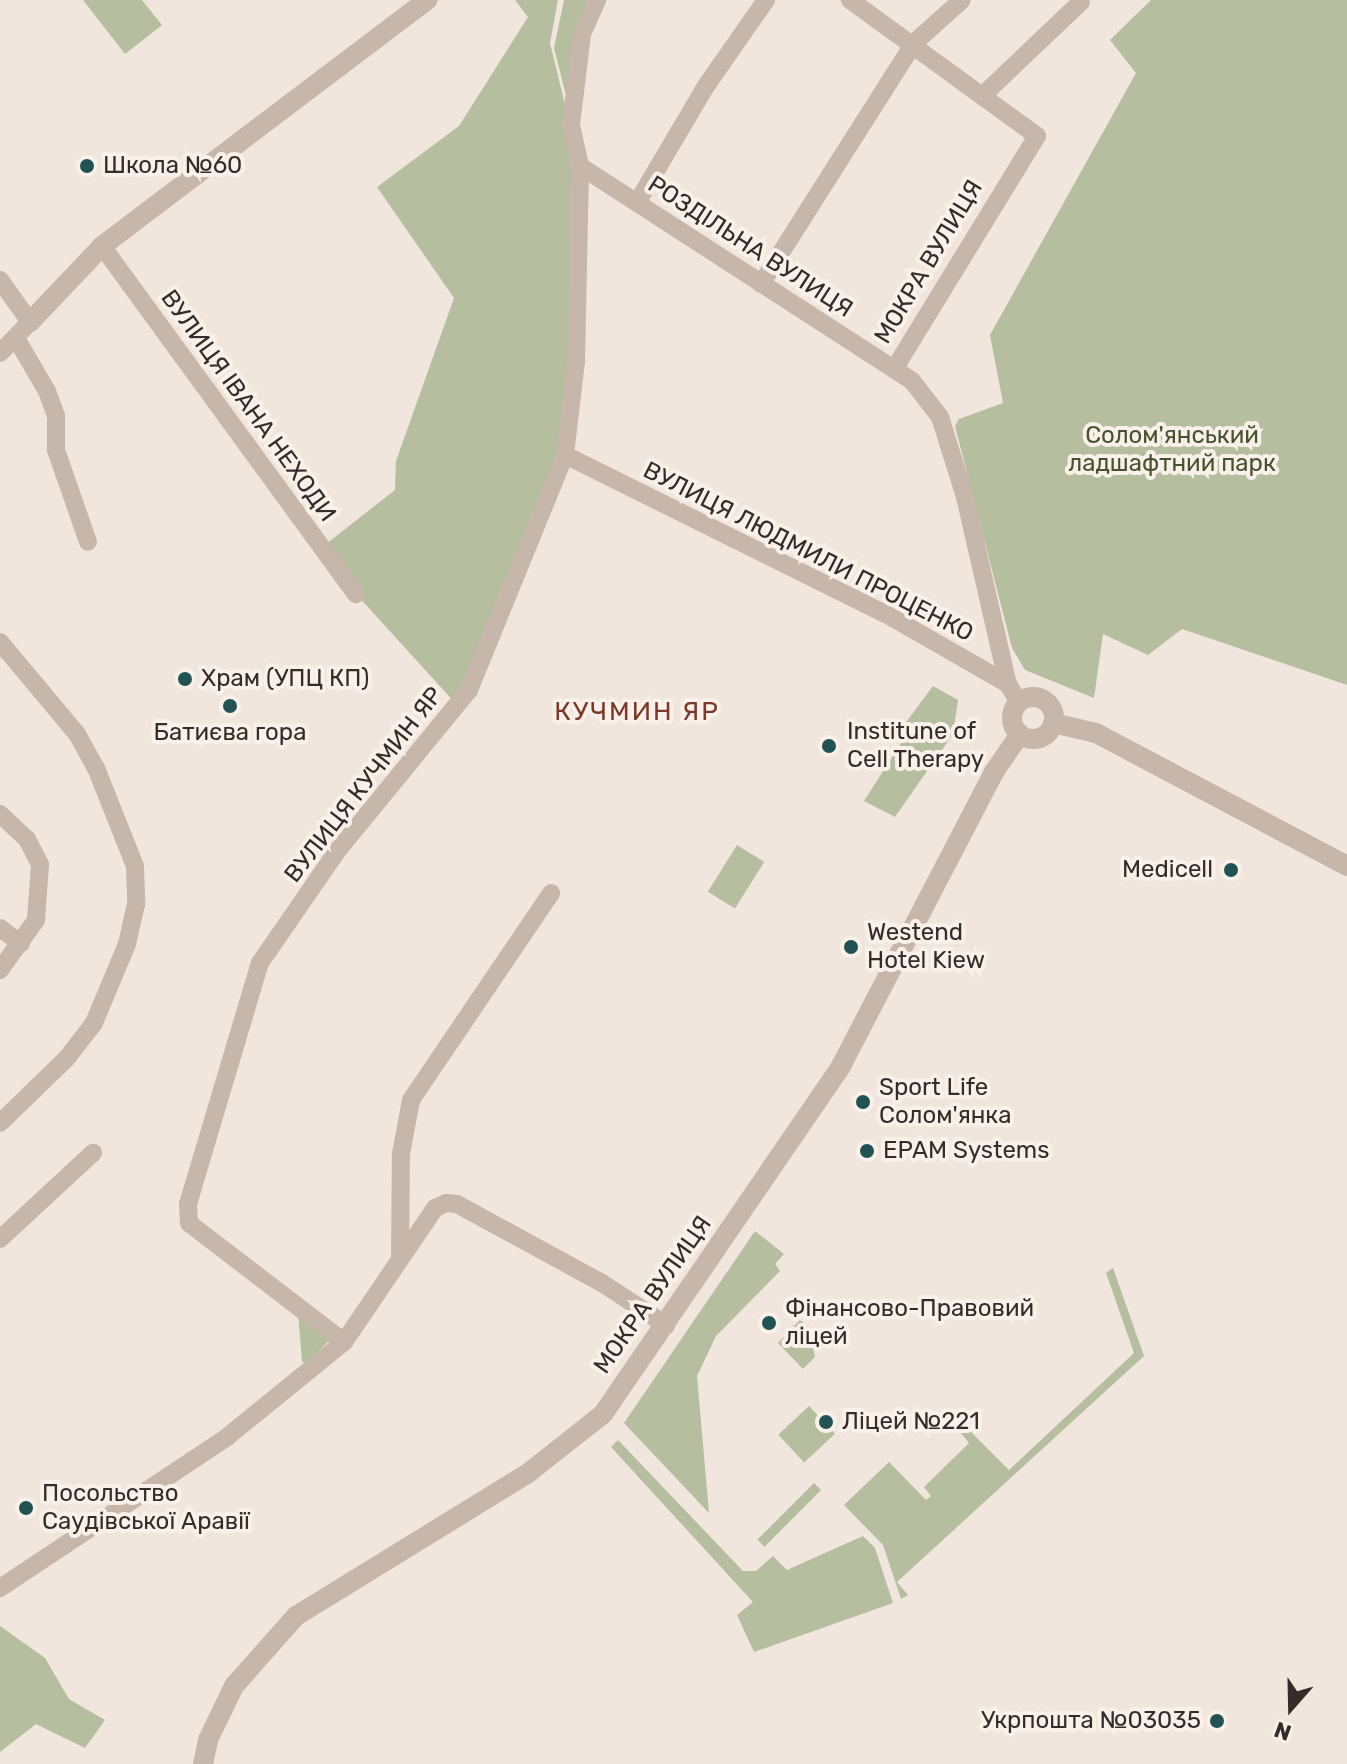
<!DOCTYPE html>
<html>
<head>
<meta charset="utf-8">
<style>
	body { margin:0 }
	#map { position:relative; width:1347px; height:1764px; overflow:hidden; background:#f0e6dd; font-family:Rubik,sans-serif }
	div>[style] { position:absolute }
	.green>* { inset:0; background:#b5be9e; transform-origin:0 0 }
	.minor>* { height:18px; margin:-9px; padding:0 9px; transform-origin:9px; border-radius:9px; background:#c7b6aa }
	.tertiary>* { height:20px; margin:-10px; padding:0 10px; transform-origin:10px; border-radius:10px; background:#c7b6aa }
	.tertiary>.ring { margin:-10px; padding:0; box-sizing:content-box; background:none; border:20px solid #c7b6aa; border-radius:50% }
	.dots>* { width:22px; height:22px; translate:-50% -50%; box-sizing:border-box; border:4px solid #f8f0e9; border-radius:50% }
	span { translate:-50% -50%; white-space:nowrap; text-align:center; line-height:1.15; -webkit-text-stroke:8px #f8f0e9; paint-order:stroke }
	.poi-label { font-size:24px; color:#352c29 }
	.left { translate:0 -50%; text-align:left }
	.right { translate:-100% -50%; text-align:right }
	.street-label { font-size:24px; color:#352c29 }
	.park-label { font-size:24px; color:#47522f }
	.neighbourhood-label { font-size:26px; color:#7e3829; letter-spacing:2px }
	.north { position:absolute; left:1251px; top:1668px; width:80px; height:80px; -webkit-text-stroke:6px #f8f0e9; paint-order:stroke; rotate:200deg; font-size:22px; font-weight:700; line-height:32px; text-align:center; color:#352c29 }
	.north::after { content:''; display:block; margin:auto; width:28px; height:36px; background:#352c29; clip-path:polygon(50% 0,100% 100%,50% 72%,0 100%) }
</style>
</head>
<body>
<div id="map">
	<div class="green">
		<div style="clip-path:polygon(83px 0,142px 0,162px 25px,125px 54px)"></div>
		<div style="clip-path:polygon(515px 0,558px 0,550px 43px,580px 166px,565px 455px,458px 706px,356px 594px,326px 544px,395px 490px,396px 461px,454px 298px,377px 187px,459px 126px,528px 17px)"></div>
		<div style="clip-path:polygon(564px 0,593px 0,571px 115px,554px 48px)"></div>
		<div style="clip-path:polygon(1151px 0,1347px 0,1347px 685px,1182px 629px,1148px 655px,1103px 634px,1094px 698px,1025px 670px,1012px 648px,955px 426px,959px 419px,1003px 403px,990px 335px,1136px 73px,1110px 40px)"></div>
		<div style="clip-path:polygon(933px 686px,958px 700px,953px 734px,895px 817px,864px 801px,901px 743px,901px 729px)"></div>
		<div style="left:737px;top:845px;width:32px;height:55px;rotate:32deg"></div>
		<div style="clip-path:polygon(755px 1231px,784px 1254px,775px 1264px,780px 1271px,716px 1336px,697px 1376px,709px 1513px,624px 1423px)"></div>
		<div style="clip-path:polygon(1113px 1268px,1144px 1356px,897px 1582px,908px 1595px,901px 1599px,883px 1545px,844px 1505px,889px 1462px,926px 1500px,931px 1496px,924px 1487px,969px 1443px,946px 1415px,956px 1417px,1009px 1470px,1134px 1353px,1106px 1273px)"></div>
		<div style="clip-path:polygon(298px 1313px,331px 1339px,305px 1364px,302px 1361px)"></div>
		<div style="clip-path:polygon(800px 1320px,809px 1328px,815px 1357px,803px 1369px,778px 1343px)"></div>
		<div style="left:809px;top:1406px;width:38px;height:42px;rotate:47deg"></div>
		<div style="clip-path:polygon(618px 1440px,743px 1571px,756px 1571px,773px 1556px,787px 1570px,863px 1536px,875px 1548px,893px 1603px,754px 1652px,737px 1615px,753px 1602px,611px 1447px)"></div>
		<div style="left:814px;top:1483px;width:10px;height:80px;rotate:45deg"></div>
		<div style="clip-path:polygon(0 1626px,45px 1658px,69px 1699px,105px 1720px,85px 1748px,36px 1724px,0 1752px)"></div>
	</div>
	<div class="minor">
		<div style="left:850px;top:0;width:231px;rotate:36deg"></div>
		<div style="left:1037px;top:136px;width:273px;rotate:121.5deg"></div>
		<div style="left:983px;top:95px;width:135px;rotate:-43.5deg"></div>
		<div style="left:580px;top:166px;width:396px;rotate:32.9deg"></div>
		<div style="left:912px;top:381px;width:46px;rotate:52.1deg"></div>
		<div style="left:940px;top:417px;width:84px;rotate:72.6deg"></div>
		<div style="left:965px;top:497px;width:192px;rotate:77.1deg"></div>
		<div style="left:638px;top:201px;width:134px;rotate:-59.4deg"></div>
		<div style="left:706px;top:86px;width:105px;rotate:-55.1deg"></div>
		<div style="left:102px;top:246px;width:431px;rotate:53.9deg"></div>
		<div style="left:0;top:280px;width:52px;rotate:54.5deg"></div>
		<div style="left:30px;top:322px;width:43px;rotate:134.1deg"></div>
		<div style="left:761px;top:284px;width:285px;rotate:-57.6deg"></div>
		<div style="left:914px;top:43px;width:64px;rotate:-41.9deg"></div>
		<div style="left:16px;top:338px;width:61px;rotate:59.7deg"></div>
		<div style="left:47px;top:391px;width:27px;rotate:70deg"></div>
		<div style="left:56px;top:416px;width:34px;rotate:90deg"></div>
		<div style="left:56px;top:450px;width:97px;rotate:70.8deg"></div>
		<div style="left:565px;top:455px;width:358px;rotate:26.4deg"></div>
		<div style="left:886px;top:614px;width:141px;rotate:29.8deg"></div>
		<div style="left:1008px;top:684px;width:21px;rotate:59deg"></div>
		<div style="left:0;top:642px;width:120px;rotate:50.1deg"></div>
		<div style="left:77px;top:734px;width:39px;rotate:61deg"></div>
		<div style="left:96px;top:768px;width:105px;rotate:68.3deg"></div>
		<div style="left:135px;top:866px;width:38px;rotate:88deg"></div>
		<div style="left:136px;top:904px;width:41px;rotate:102.7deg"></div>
		<div style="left:127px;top:944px;width:86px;rotate:112.7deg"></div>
		<div style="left:94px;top:1023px;width:44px;rotate:127.6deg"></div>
		<div style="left:67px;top:1058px;width:93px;rotate:135.9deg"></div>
		<div style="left:0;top:814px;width:37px;rotate:43deg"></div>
		<div style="left:27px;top:839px;width:29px;rotate:63deg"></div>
		<div style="left:40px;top:865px;width:55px;rotate:94.2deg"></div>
		<div style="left:36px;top:920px;width:62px;rotate:125.8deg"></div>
		<div style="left:0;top:928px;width:26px;rotate:37deg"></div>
		<div style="left:0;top:1239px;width:127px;rotate:-42.8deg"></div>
		<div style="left:400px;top:1259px;width:105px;rotate:-89.5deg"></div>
		<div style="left:401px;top:1154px;width:55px;rotate:-79.5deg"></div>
		<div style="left:411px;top:1100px;width:250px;rotate:-55.9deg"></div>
		<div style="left:344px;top:1342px;width:195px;rotate:-142.5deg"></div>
		<div style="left:189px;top:1223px;width:19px;rotate:-93deg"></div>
		<div style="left:188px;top:1204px;width:252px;rotate:-73.4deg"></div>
		<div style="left:260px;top:963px;width:137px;rotate:-55.4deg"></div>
		<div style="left:338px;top:850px;width:207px;rotate:-50.7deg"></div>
		<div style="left:469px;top:690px;width:254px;rotate:-67.8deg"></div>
		<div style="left:565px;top:455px;width:95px;rotate:-83.3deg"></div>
		<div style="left:576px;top:361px;width:195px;rotate:-88.8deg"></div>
		<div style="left:580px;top:166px;width:42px;rotate:-102.4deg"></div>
		<div style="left:571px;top:125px;width:92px;rotate:-83.1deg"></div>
		<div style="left:582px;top:34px;width:37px;rotate:-66deg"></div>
		<div style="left:0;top:1588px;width:273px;rotate:-33.6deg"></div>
		<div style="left:227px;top:1437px;width:151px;rotate:-39.1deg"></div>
		<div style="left:344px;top:1342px;width:162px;rotate:-55.8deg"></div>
		<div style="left:435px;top:1208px;width:12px;rotate:-24deg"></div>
		<div style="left:446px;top:1203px;width:11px;rotate:5deg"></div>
		<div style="left:457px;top:1204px;width:165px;rotate:28.6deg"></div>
		<div style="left:602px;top:1283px;width:77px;rotate:33.3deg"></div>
	</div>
	<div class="tertiary">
		<div style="left:30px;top:322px;width:105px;rotate:-46.5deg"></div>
		<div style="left:102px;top:246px;width:408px;rotate:-37.1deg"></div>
		<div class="ring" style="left:1012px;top:697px;width:22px;height:22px"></div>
		<div style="left:1053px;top:723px;width:44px;rotate:13.1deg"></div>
		<div style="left:1096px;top:733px;width:284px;rotate:27.9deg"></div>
		<div style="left:203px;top:1764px;width:25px;rotate:-78deg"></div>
		<div style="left:208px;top:1740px;width:60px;rotate:-64.3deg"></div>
		<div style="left:234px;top:1686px;width:94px;rotate:-48.5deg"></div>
		<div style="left:296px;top:1616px;width:271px;rotate:-31.6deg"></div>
		<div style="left:527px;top:1474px;width:97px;rotate:-38.3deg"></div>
		<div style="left:603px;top:1414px;width:422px;rotate:-55.6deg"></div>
		<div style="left:841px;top:1066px;width:331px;rotate:-62.5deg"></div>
		<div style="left:994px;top:772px;width:46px;rotate:-55.6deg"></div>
	</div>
	<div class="dots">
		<div style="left:87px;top:166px;background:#225353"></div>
		<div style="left:185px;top:679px;background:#225353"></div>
		<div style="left:230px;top:706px;background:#225353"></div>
		<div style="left:829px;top:746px;background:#225353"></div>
		<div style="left:1231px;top:870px;background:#225353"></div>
		<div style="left:851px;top:947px;background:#225353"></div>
		<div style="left:863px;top:1102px;background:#225353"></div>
		<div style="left:867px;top:1151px;background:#225353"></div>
		<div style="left:769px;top:1323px;background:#225353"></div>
		<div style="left:826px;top:1422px;background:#225353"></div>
		<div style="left:26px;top:1508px;background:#225353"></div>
		<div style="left:1217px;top:1721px;background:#225353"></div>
	</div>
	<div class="poi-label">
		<span class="left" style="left:103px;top:166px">Школа №60</span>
		<span class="left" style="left:201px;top:679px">Храм (УПЦ КП)</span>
		<span class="left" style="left:847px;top:746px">Institune of<br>Cell Therapy</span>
		<span style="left:230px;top:733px">Батиєва гора</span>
		<span class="right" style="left:1213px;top:870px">Medicell</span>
		<span class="left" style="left:867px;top:947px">Westend<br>Hotel Kiew</span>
		<span class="left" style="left:879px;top:1102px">Sport Life<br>Солом'янка</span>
		<span class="left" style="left:883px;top:1151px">EPAM Systems</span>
		<span class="left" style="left:785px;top:1323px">Фінансово-Правовий<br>ліцей</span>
		<span class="left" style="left:842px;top:1422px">Ліцей №221</span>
		<span class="left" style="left:42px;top:1508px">Посольство<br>Саудівської Аравії</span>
		<span class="right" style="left:1201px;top:1721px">Укрпошта №03035</span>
	</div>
	<div class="street-label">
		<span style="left:750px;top:247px;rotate:33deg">РОЗДІЛЬНА ВУЛИЦЯ</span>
		<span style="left:929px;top:262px;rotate:-59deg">МОКРА ВУЛИЦЯ</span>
		<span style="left:248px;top:406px;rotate:54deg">ВУЛИЦЯ ІВАНА НЕХОДИ</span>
		<span style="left:808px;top:552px;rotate:27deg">ВУЛИЦЯ ЛЮДМИЛИ ПРОЦЕНКО</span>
		<span style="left:364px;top:785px;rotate:-52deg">ВУЛИЦЯ КУЧМИН ЯР</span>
		<span style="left:653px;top:1295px;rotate:-55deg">МОКРА ВУЛИЦЯ</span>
	</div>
	<div class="park-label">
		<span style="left:1172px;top:450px">Солом'янський<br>ладшафтний парк</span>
	</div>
	<div class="neighbourhood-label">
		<span style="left:637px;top:712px">КУЧМИН ЯР</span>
	</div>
	<div class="north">N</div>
</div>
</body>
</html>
